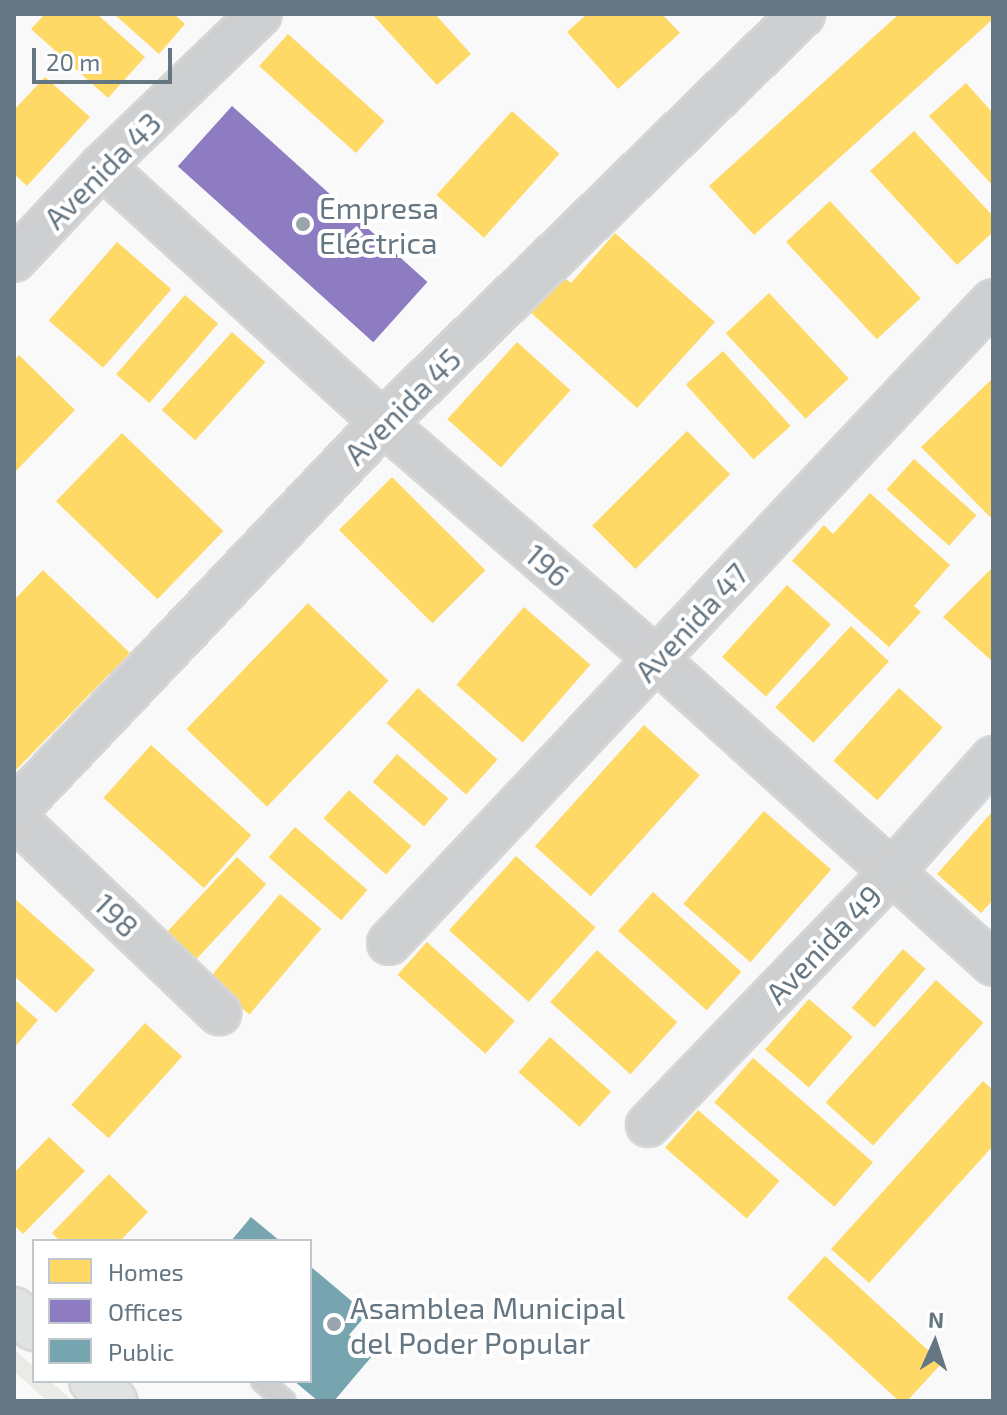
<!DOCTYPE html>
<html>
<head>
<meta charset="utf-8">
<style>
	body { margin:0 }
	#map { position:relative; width:1007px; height:1415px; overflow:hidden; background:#f9f9f9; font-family:"Exo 2",sans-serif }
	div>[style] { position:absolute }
	.green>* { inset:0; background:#e8ebe6 }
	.homes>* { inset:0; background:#ffd966; transform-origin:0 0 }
	.offices>* { inset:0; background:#8e7cc3; transform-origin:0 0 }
	.public>* { inset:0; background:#76a5af }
	.roads { filter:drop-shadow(2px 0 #d5d6d7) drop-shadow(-2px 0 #d5d6d7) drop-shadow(0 2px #d5d6d7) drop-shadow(0 -2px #d5d6d7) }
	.service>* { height:20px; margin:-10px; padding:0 10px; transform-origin:10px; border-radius:10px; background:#cecfd0 }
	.minor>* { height:42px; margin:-21px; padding:0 21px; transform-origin:21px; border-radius:21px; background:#cecfd0 }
	.tertiary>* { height:44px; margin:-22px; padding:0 22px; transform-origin:22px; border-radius:22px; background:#cecfd0 }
	.secondary>* { height:44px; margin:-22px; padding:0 22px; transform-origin:22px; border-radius:22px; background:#e1e2e2 }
	.dots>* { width:22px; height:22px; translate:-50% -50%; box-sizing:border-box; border:4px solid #fff; border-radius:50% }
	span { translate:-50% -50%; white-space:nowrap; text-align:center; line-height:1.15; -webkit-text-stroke:8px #fff; paint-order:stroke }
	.street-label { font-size:30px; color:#657683 }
	.poi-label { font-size:30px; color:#657683 }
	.left { translate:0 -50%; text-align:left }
	.frame { position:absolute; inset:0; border:16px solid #657683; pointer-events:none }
	.legend { position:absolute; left:32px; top:1239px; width:280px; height:144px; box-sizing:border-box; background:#fff; border:2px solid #c1c8cd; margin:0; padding:10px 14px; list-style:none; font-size:24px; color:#657683 }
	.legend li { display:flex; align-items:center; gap:16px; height:40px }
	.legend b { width:40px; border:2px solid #c1c8cd }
	.north { position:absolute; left:895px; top:1303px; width:80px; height:80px; -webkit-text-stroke:6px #fff; paint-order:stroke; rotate:3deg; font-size:22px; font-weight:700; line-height:32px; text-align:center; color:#657683 }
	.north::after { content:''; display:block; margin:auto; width:28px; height:36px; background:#657683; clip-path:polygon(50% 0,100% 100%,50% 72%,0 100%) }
	.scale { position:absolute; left:32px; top:48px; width:140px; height:36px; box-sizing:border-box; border:4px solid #657683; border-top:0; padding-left:10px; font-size:24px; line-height:28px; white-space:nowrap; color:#657683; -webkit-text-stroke:6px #fff; paint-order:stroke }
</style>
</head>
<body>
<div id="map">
	<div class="green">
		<div style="clip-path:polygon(14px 1349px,34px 1367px,34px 1381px,50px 1381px,73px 1401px,47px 1401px,14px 1371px)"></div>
	</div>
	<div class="homes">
		<div style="clip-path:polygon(45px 14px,97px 14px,145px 57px,108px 98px,31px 29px)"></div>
		<div style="clip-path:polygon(114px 14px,174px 14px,185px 24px,159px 54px)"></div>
		<div style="clip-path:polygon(372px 14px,435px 14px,471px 54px,437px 85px)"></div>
		<div style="clip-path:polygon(587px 14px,662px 14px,680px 33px,618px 89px,567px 32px)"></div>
		<div style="clip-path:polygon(899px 14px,993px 14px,993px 19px,754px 235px,709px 186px)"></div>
		<div style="left:288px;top:34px;width:130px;height:43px;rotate:42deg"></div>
		<div style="clip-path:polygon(45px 77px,90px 117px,27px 186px,14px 174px,14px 110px)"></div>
		<div style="clip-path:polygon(966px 83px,993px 113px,993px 186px,929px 116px)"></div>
		<div style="left:512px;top:111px;width:64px;height:113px;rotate:42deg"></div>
		<div style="clip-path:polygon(914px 131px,993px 216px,993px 232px,957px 265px,870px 171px)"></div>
		<div style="left:830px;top:201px;width:133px;height:60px;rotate:47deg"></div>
		<div style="clip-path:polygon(615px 233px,715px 322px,637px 408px,529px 311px,561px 275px,571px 283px)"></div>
		<div style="left:117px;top:242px;width:72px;height:104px;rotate:41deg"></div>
		<div style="left:769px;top:293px;width:117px;height:59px;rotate:47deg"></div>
		<div style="left:185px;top:295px;width:44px;height:105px;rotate:41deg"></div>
		<div style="left:232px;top:332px;width:45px;height:105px;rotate:42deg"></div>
		<div style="left:517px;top:342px;width:72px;height:104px;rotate:42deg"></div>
		<div style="left:723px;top:351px;width:101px;height:50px;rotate:48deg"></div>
		<div style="clip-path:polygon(19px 355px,75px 410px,14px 473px,14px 361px)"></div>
		<div style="clip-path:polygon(993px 378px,993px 520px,921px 447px)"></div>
		<div style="left:687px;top:431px;width:61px;height:134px;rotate:45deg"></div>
		<div style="left:122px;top:433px;width:141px;height:95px;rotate:44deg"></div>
		<div style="left:914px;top:459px;width:84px;height:41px;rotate:42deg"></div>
		<div style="left:392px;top:477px;width:132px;height:75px;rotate:45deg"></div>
		<div style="clip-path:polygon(870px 493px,950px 565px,914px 606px,921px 612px,889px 647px,792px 561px,824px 525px,833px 534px)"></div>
		<div style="clip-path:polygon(993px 567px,993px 662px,943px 617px)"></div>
		<div style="clip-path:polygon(43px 570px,130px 653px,14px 772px,14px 600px)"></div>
		<div style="left:787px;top:585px;width:59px;height:97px;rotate:42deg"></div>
		<div style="left:308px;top:603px;width:112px;height:175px;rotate:44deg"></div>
		<div style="left:524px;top:607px;width:88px;height:103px;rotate:41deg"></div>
		<div style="left:851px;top:626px;width:52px;height:111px;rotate:43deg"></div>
		<div style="left:418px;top:688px;width:107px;height:47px;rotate:42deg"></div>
		<div style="left:899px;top:688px;width:59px;height:98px;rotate:42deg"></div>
		<div style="left:644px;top:725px;width:75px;height:163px;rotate:42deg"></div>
		<div style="left:151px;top:745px;width:135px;height:71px;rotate:42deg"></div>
		<div style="left:397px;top:754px;width:68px;height:37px;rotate:41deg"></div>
		<div style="left:349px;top:790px;width:84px;height:38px;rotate:42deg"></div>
		<div style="left:764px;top:811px;width:89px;height:123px;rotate:41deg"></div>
		<div style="clip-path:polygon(993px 811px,993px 900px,981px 913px,937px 874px)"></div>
		<div style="left:295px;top:827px;width:96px;height:40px;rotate:41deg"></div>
		<div style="left:516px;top:856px;width:107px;height:100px;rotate:42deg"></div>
		<div style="left:237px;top:857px;width:40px;height:103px;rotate:43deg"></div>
		<div style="left:653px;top:892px;width:119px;height:52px;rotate:42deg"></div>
		<div style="left:280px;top:894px;width:54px;height:112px;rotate:40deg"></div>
		<div style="clip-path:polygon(14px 898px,95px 970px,56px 1013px,14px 976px)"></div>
		<div style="left:427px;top:942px;width:118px;height:44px;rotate:42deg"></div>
		<div style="left:903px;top:949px;width:30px;height:78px;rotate:41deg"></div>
		<div style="left:597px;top:950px;width:108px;height:70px;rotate:42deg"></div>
		<div style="left:936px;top:980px;width:64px;height:165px;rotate:42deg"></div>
		<div style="clip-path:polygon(14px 999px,38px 1020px,14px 1048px)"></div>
		<div style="left:809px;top:999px;width:58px;height:67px;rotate:41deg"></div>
		<div style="left:145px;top:1023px;width:50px;height:110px;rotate:42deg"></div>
		<div style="left:550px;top:1037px;width:82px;height:47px;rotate:42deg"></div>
		<div style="left:753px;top:1058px;width:159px;height:59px;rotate:41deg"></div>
		<div style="clip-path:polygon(983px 1081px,993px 1090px,993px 1146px,869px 1283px,831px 1249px)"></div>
		<div style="left:698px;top:1110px;width:108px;height:50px;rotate:41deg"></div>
		<div style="clip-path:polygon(49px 1137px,85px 1171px,23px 1234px,14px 1225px,14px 1173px)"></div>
		<div style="clip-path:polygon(109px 1174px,148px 1212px,120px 1241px,60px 1241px,52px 1233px)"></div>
		<div style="clip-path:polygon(825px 1256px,942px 1363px,907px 1401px,899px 1401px,787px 1298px)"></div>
	</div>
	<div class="offices">
		<div style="left:232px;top:106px;width:263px;height:81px;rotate:42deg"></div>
	</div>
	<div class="public">
		<div style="clip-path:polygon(251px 1217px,280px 1241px,231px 1241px)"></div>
		<div style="clip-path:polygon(310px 1266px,367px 1314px,349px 1335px,373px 1355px,334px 1401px,318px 1401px,294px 1381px,310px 1381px)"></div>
	</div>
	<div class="roads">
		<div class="service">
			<div style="left:262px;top:1381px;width:30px;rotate:41deg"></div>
		</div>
		<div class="minor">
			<div style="left:102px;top:166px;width:381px;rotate:42.4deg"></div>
			<div style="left:383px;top:423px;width:361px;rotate:40.8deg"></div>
			<div style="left:656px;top:659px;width:455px;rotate:42.1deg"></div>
			<div style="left:14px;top:260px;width:129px;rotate:-46.9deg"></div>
			<div style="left:102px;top:166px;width:219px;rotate:-43.9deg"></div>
			<div style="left:14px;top:817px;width:284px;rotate:43.7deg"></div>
			<div style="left:389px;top:943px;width:881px;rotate:-46.75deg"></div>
			<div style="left:648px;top:1125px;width:349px;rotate:-46deg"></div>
			<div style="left:890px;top:874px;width:155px;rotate:-48.4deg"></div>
		</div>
		<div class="tertiary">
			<div style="left:14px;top:811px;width:535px;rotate:-46.44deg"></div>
			<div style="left:383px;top:423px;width:586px;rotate:-44.31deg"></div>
		</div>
		<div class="secondary">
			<div style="left:14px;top:1310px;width:27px;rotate:42deg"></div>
			<div style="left:92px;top:1381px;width:30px;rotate:42deg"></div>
		</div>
	</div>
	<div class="dots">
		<div style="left:303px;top:224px;background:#99a4ac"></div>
		<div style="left:334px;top:1324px;background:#99a4ac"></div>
	</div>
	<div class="street-label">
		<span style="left:102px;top:170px;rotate:-45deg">Avenida 43</span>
		<span style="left:402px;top:406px;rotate:-45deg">Avenida 45</span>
		<span style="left:548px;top:565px;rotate:41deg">196</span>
		<span style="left:691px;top:622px;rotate:-47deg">Avenida 47</span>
		<span style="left:117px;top:915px;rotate:44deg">198</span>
		<span style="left:823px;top:944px;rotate:-46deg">Avenida 49</span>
	</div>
	<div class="poi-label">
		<span class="left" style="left:319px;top:224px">Empresa<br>Eléctrica</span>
		<span class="left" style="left:350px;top:1324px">Asamblea Municipal<br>del Poder Popular</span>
	</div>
	<div class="frame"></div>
	<ul class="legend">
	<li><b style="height:22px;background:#ffd966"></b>Homes</li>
	<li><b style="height:22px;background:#8e7cc3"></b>Offices</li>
	<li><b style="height:22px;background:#76a5af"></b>Public</li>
	</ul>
	<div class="north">N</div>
	<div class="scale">20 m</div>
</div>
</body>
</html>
